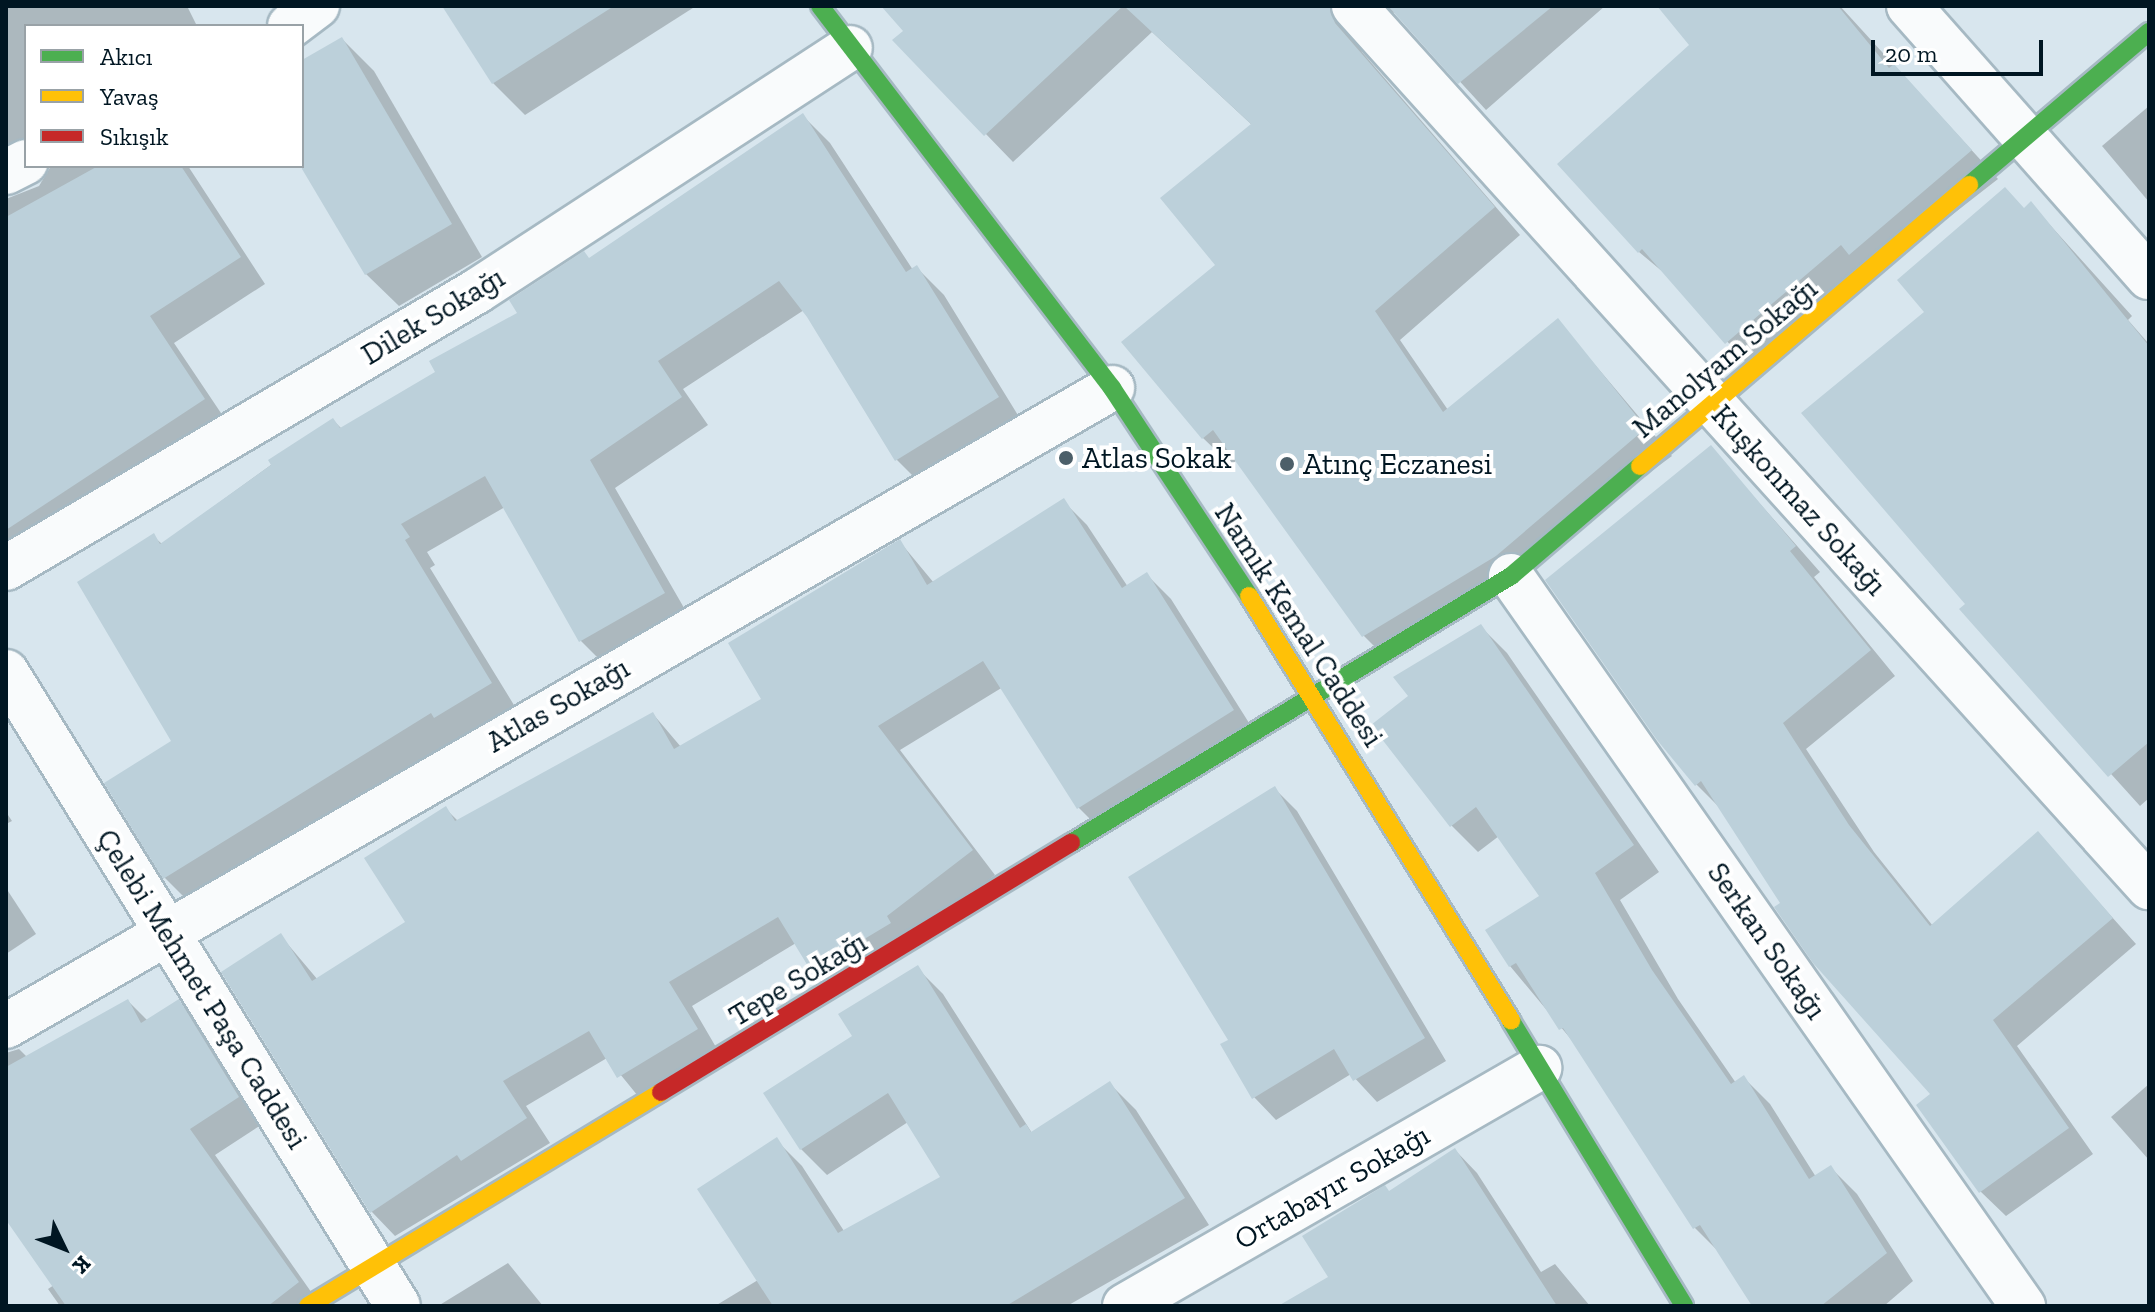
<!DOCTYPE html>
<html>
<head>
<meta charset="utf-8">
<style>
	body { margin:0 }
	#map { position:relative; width:2155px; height:1312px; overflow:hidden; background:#d8e6ee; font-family:"Zilla Slab",serif }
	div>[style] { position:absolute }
	.shadow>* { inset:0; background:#0003 }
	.building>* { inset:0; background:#bcd0da }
	.roads { filter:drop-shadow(2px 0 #a6b9c3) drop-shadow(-2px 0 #a6b9c3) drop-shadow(0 2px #a6b9c3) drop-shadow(0 -2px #a6b9c3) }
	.street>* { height:44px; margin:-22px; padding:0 22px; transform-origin:22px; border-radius:22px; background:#f9fbfc }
	.fast>* { height:18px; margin:-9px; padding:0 9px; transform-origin:9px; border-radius:9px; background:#4caf50 }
	.slow>* { height:18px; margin:-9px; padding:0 9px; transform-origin:9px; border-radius:9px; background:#ffc107 }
	.jam>* { height:18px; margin:-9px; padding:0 9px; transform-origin:9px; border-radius:9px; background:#c62828 }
	.dots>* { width:22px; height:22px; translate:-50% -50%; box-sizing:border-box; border:4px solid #fff; border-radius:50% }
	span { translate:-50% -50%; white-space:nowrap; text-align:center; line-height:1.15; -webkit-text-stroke:8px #fff; paint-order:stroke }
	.street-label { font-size:30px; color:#001622 }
	.poi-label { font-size:30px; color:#001622 }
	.left { translate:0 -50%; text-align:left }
	.frame { position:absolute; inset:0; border:8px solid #001622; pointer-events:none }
	.legend { position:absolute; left:24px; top:24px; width:280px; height:144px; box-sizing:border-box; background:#fff; border:2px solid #99a2a7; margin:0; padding:10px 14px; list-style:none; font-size:24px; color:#001622 }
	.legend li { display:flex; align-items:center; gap:16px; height:40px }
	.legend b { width:40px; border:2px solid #99a2a7 }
	.north { position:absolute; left:24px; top:1208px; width:80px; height:80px; -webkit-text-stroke:6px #fff; paint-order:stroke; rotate:133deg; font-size:22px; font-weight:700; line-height:32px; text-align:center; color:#001622 }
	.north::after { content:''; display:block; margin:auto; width:28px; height:36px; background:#001622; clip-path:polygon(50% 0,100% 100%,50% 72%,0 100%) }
	.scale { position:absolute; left:1871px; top:40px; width:172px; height:36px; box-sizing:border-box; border:4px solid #001622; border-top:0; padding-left:10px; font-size:24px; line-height:28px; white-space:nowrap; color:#001622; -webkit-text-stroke:6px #fff; paint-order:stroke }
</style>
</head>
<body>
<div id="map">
	<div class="shadow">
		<div style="clip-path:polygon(6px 6px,187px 6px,197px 26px,26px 26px,26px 166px,6px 197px)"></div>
		<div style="clip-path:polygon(444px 6px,696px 6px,525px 115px,493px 83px)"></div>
		<div style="clip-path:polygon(883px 6px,1605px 6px,1486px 110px,1398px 14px,1378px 8px,1356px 27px,1362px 52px,1520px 235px,1400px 340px,1448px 410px,1558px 321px,1672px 456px,1391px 663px,1364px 636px,1237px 460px,1231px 465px,1203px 438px,1124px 342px,1217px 265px,1252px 125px,1152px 32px,1013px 162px,895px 40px,905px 31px)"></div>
		<div style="clip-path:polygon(1659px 6px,1840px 6px,1998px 179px,1753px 370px,1669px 277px,1639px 252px,1691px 45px)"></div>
		<div style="clip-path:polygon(342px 39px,374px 71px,482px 257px,399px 306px,366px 274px,302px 165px,302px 63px)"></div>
		<div style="clip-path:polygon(2149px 106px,2149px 202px,2102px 146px)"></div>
		<div style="clip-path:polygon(803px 116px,830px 143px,913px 270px,917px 268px,944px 295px,1024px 425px,924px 487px,897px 460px,804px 310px,683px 389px,708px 425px,615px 488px,691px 620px,608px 668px,581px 641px,505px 507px,427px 552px,435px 565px,430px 568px,517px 710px,463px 744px,458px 739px,192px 905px,165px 878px,174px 741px,153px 536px,162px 544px,333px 420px,342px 429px,438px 372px,590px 260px)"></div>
		<div style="clip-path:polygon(51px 166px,188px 166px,265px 284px,174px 343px,229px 425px,6px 572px,6px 199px,39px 186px)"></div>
		<div style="clip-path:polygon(2031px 204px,2132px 316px,2128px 320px,2149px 344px,2149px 798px,2140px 806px,1962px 609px,1967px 604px,1927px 312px)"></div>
		<div style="clip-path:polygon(1710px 447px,1820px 572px,1814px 577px,1895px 676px,1806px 749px,1874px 852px,1933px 926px,2038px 834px,2136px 944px,2017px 1046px,2093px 1154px,2006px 1216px,1980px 1191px,1933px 1095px,1782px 903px,1722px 810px,1696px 784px)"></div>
		<div style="clip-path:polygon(1063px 501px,1087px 525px,1128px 587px,1147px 575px,1171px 599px,1256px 734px,1103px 832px,1079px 808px,1003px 687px,900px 750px,995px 875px,837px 994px,796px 943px,692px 1006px,720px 1054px,642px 1101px,607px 1058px,526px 1106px,550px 1143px,395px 1236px,372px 1212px,280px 935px,318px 980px,408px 922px,445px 808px,458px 821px,653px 714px,681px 747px,764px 699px,900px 542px,934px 583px)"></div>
		<div style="clip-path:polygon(1480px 626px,1507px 653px,1659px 872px,1620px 900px,1678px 999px,1736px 1083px,1744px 1078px,1770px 1104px,1816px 1177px,1831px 1168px,1857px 1194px,1913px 1281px,1884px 1306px,1754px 1306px,1721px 1254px,1695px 1228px,1575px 1044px,1510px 966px,1541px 896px,1499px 836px,1478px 852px,1452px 826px,1373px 726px,1410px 697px)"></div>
		<div style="clip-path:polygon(1275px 789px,1297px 811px,1446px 1061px,1377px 1102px,1351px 1074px,1276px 1120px,1254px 1097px)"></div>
		<div style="clip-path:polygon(6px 812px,12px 821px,6px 824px)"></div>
		<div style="clip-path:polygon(6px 888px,36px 934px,6px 954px)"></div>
		<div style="clip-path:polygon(917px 968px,943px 994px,1032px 1133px,1110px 1084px,1136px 1110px,1209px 1225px,1067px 1306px,715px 1306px,758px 1280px,776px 1140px,802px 1166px,844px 1231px,943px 1178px,908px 1122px,827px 1175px,801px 1149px,854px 1036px)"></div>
		<div style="clip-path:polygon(128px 1001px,148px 1021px,178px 1001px,204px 1027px,264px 1123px,215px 1155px,321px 1306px,60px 1306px,48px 1289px,54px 1285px,6px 1216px,6px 1053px,19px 1049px,27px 1057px)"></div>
		<div style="clip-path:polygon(2149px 1084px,2149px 1160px,2111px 1117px)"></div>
		<div style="clip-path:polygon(1455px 1150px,1477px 1173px,1541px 1272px,1555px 1264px,1590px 1306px,1282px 1306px,1331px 1278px,1390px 1193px)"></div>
		<div style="clip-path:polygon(508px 1263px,543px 1306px,438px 1306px)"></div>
	</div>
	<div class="building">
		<div style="clip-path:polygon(442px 6px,614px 6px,492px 84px)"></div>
		<div style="clip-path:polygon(881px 6px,1123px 6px,984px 136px,892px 40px,903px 31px)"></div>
		<div style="clip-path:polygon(1124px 6px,1330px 6px,1335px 23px,1495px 207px,1375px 311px,1443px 412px,1558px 318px,1646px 428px,1496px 556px,1362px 637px,1213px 430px,1202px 439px,1121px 342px,1215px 265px,1160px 198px,1251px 124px)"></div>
		<div style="clip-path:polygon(1388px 6px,1553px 6px,1458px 84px)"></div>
		<div style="clip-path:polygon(1657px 6px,1838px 6px,1889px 68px,1894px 64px,1972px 150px,1849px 255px,1841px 245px,1725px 344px,1642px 249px,1638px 253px,1557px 164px,1689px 45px)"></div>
		<div style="clip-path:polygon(342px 37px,452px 224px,365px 275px,302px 169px,302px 60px)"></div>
		<div style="clip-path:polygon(803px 113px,906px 272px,917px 265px,999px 397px,895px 461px,807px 317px,779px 281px,658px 361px,682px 397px,590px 460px,665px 593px,579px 642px,485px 476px,401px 524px,410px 537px,405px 540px,492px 683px,434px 718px,431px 713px,163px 879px,104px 783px,171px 741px,77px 582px,154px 533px,160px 544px,271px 465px,268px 460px,333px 418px,340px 428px,435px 372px,429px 361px,517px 313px,509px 300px,584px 251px,589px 258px)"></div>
		<div style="clip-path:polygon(98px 166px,181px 166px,241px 257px,150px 316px,205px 399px,6px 530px,6px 217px)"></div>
		<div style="clip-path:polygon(2005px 187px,2024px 208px,2031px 201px,2149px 346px,2149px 742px,2108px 777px,1959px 609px,1965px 604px,1801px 413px,1924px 312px,1897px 280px)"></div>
		<div style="clip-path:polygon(1711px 445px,1796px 546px,1790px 551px,1871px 650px,1783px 723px,1849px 825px,1930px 926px,2038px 831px,2113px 918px,1993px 1020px,2069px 1128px,1979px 1193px,1916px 1105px,1930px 1094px,1813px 963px,1774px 907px,1780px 903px,1701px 781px,1695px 786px,1657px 740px,1545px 580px)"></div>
		<div style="clip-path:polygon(1064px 498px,1122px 588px,1147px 572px,1234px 710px,1077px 809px,983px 661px,878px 726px,973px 850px,887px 916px,891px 923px,811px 971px,778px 917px,669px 982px,698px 1029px,617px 1078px,589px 1031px,503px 1081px,527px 1118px,461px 1161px,457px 1155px,370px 1213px,221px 972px,281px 933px,312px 981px,405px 922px,364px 858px,446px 806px,455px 821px,653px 712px,674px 749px,761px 699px,728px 643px,900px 539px,927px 585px)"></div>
		<div style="clip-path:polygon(1481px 624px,1634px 845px,1595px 873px,1652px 970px,1731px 1084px,1744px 1075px,1809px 1179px,1831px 1165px,1887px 1253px,1821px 1306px,1752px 1306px,1700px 1225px,1693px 1229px,1563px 1028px,1559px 1030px,1516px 963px,1509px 967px,1485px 930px,1539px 896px,1476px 807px,1450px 827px,1371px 725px,1408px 696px,1393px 677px)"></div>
		<div style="clip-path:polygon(1275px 786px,1425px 1038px,1353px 1081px,1334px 1049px,1252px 1099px,1220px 1044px,1228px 1040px,1128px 877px)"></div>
		<div style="clip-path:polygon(918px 965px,1020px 1128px,1026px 1124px,1031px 1132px,1110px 1081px,1185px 1198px,1006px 1306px,773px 1306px,697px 1189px,777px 1137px,838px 1233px,940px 1177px,888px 1093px,800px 1150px,763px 1093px,852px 1036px,838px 1014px)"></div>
		<div style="clip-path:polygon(128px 999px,141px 1023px,179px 999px,239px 1097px,190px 1129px,299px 1282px,268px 1306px,66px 1306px,6px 1220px,6px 1067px)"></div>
		<div style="clip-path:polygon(1455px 1148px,1557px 1306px,1278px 1306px,1328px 1277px,1302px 1236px,1385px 1185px,1389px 1191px)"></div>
	</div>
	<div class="roads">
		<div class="street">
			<div style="left:1354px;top:6px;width:1187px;rotate:47.94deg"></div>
			<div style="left:1909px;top:6px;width:362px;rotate:48.5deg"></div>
			<div style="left:290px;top:26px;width:34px;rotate:-37deg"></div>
			<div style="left:6px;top:172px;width:22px;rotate:-27deg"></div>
			<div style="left:6px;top:568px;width:546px;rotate:-30.46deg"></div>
			<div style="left:477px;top:291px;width:445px;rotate:-33.1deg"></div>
			<div style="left:1511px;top:576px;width:892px;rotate:54.96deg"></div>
			<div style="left:6px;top:672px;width:745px;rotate:58.27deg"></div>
			<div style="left:6px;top:1026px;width:1277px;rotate:-29.98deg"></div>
			<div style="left:1125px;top:1306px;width:478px;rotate:-29.9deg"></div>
		</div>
		<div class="fast">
			<div style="left:820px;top:6px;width:481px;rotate:52.6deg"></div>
			<div style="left:1112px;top:388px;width:249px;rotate:56.6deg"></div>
			<div style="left:1969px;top:185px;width:236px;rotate:-40.4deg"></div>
			<div style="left:1071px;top:843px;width:515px;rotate:-31.25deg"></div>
			<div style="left:1511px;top:576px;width:170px;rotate:-40.5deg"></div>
			<div style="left:1511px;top:1021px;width:333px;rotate:58.7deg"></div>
		</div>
		<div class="slow">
			<div style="left:1640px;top:466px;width:433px;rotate:-40.5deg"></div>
			<div style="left:1249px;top:596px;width:499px;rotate:58.3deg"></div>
			<div style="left:308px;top:1306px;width:413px;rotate:-31.2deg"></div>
		</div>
		<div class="jam">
			<div style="left:661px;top:1092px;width:480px;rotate:-31.3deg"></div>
		</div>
	</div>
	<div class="dots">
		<div style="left:1066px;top:458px;background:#4c5f69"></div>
		<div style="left:1287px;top:464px;background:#4c5f69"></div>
	</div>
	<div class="street-label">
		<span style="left:433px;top:316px;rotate:-31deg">Dilek Sokağı</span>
		<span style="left:1725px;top:358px;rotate:-40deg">Manolyam Sokağı</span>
		<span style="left:1799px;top:500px;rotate:48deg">Kuşkonmaz Sokağı</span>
		<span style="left:1299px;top:625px;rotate:57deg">Namık Kemal Caddesi</span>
		<span style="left:558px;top:705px;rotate:-30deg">Atlas Sokağı</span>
		<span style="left:1767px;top:941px;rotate:55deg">Serkan Sokağı</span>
		<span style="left:798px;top:979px;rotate:-31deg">Tepe Sokağı</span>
		<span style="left:202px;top:989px;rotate:58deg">Çelebi Mehmet Paşa Caddesi</span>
		<span style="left:1332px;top:1187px;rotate:-30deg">Ortabayır Sokağı</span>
	</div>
	<div class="poi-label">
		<span class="left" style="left:1082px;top:458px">Atlas Sokak</span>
		<span class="left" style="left:1303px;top:464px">Atınç Eczanesi</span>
	</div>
	<div class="frame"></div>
	<ul class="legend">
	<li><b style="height:10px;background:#4caf50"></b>Akıcı</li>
	<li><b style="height:10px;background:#ffc107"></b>Yavaş</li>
	<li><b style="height:10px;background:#c62828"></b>Sıkışık</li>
	</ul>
	<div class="north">K</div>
	<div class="scale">20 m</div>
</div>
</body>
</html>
